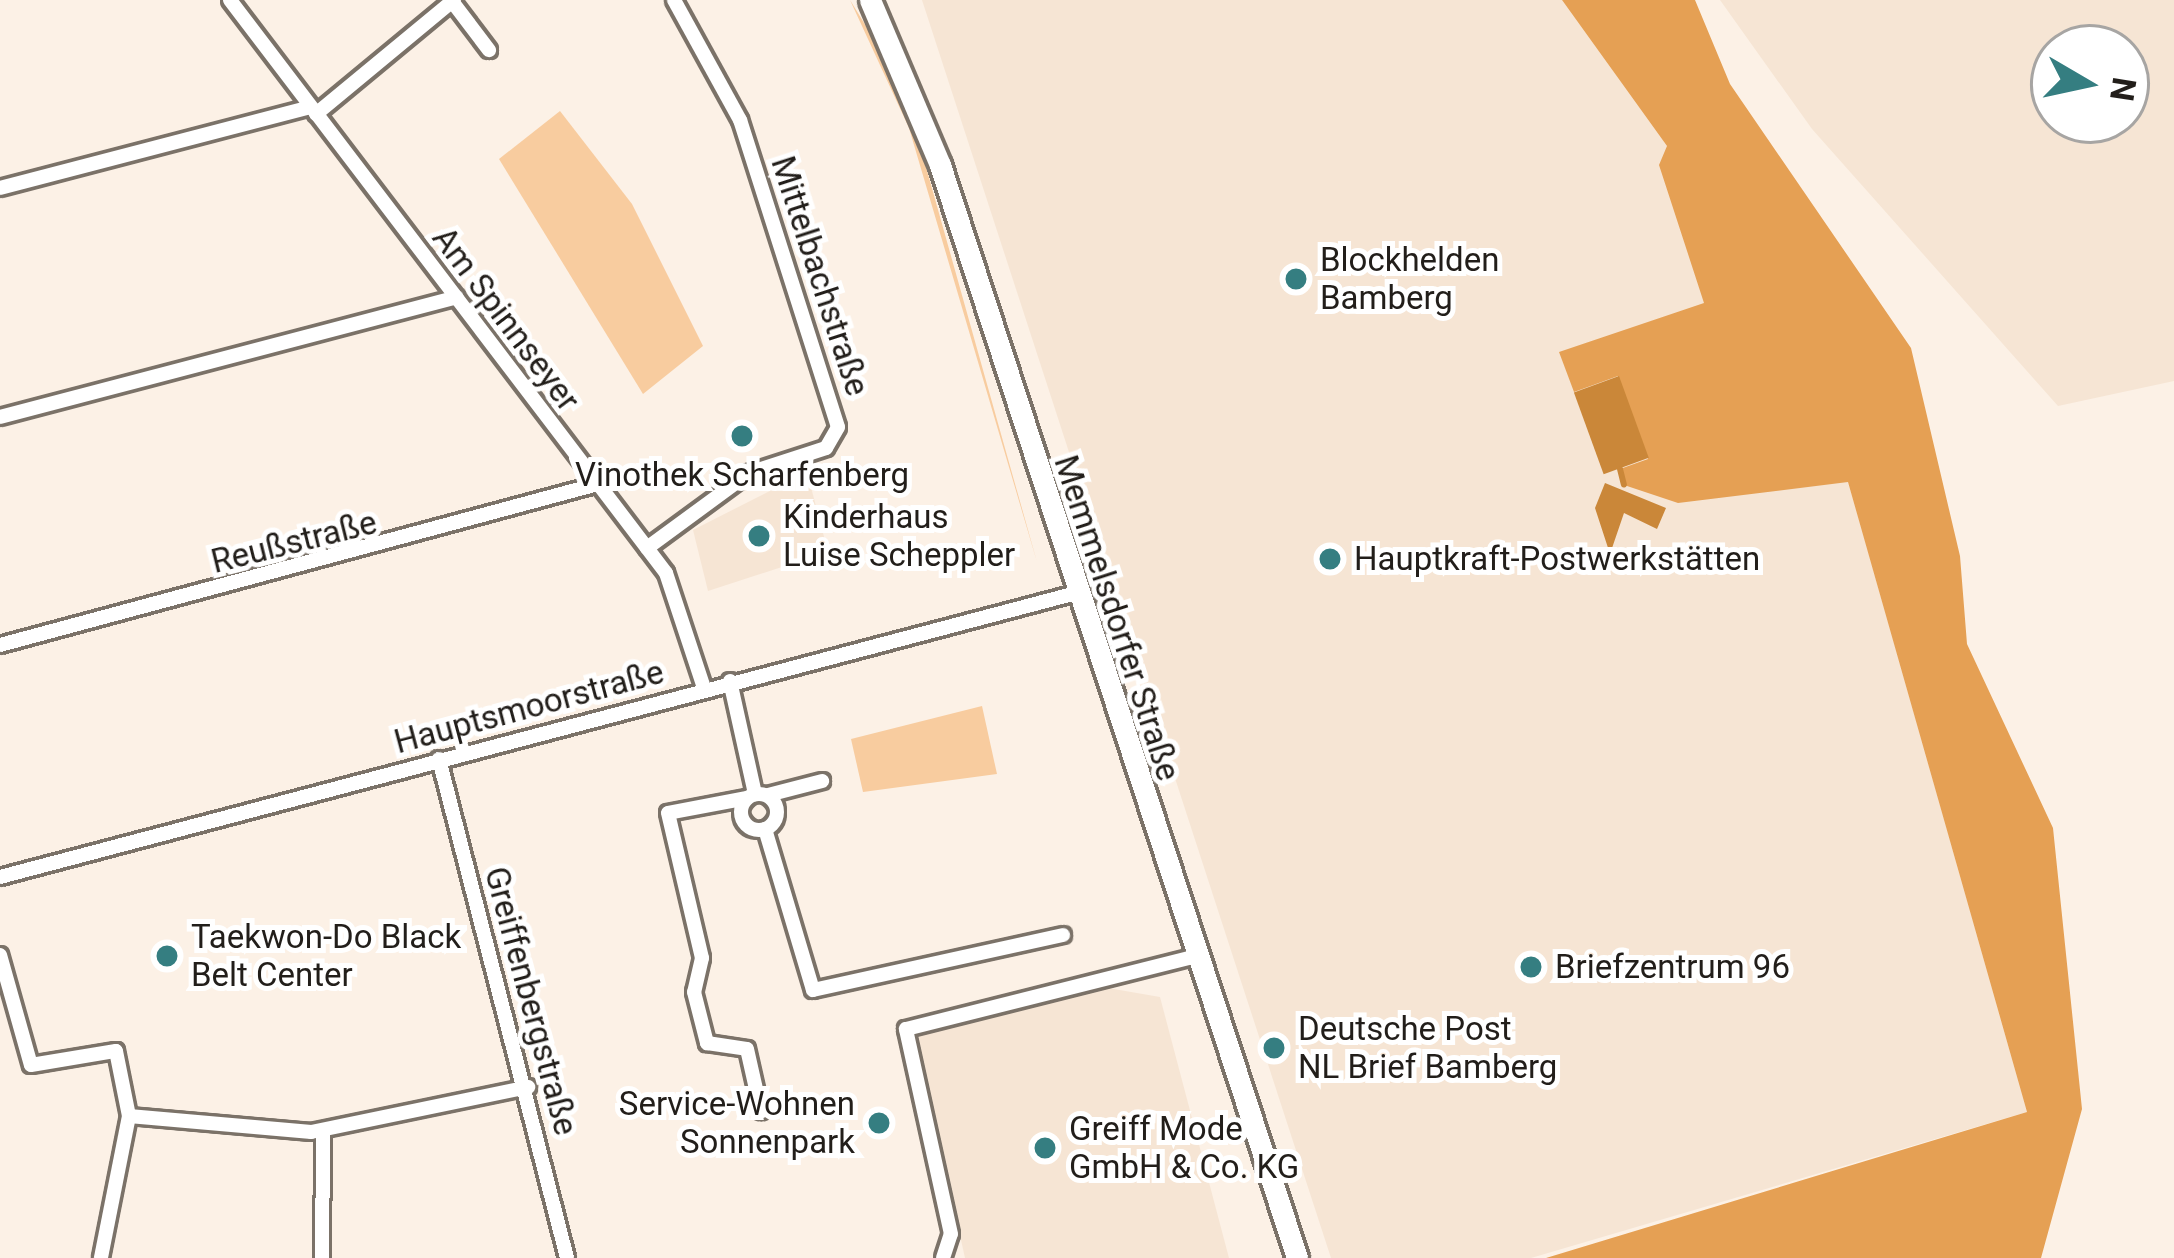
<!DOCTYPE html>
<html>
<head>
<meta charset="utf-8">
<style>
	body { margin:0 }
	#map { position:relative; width:2174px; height:1258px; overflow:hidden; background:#fcf1e6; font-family:Roboto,sans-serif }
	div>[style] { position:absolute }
	.built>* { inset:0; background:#f6e5d4 }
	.green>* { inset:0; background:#f8cc9f }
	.forest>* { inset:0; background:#e5a054 }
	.water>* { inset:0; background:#ca8739; transform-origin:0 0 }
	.stream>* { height:6px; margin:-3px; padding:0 3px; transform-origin:3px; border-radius:3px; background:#ca8739 }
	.roads { filter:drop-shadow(3px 0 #7b7268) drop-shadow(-3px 0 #7b7268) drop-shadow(0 3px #7b7268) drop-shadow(0 -3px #7b7268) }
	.minor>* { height:14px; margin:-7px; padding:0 7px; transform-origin:7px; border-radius:7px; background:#fff }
	.minor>.ring { margin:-7px; padding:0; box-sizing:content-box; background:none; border:14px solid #fff; border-radius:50% }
	.secondary>* { height:21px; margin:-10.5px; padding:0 10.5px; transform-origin:10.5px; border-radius:10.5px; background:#fff }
	.dots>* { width:33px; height:33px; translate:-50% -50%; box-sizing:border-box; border:6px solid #fff; border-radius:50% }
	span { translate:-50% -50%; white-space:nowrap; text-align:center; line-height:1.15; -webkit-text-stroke:10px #fff; paint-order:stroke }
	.poi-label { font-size:33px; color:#221e1a }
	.left { translate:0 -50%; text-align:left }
	.right { translate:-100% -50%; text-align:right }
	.street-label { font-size:33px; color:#221e1a }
	.north { position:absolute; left:2030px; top:24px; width:120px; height:120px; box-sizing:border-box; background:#fff; border:3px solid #a7a5a3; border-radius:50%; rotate:99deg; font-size:33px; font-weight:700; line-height:48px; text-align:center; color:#221e1a }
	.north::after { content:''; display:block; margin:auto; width:42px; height:54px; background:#357e81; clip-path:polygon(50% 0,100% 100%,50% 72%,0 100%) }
</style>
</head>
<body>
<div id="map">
	<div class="built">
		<div style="clip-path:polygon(922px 0,1562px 0,1667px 146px,1848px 481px,2027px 1112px,1531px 1258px,1331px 1258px)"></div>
		<div style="clip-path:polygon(evenodd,1720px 0,2174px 0,2174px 381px,2058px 406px,1812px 129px,1720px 0,2054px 48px,2126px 48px,2126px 120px,2054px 120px,2054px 48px)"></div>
		<div style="clip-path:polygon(807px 472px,828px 552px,708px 591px,693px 530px)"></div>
		<div style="clip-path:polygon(1108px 988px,1160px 997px,1229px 1258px,965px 1258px,915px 1033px)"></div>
	</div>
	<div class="green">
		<div style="clip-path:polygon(850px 0,891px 67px,917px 135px,1037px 562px,909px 128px)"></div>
		<div style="clip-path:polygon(560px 111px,632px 204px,703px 346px,643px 394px,499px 159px)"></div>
		<div style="clip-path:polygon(982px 706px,997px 774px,863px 792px,851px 739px)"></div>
	</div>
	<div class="forest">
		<div style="clip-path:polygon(1562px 0,1695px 0,1730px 84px,1911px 348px,1960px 556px,1967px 644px,2053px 828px,2082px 1109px,2041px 1258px,1546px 1258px,2027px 1112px,1848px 482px,1678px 503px,1624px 485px,1620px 469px,1648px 459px,1618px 376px,1574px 392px,1559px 352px,1704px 303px,1659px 165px,1667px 146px)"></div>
	</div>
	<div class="water">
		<div style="left:1619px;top:376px;width:87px;height:48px;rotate:70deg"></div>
		<div style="clip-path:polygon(1605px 483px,1666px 508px,1657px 529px,1624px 513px,1610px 554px,1595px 508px)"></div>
	</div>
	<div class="stream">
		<div style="left:1620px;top:469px;width:16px;rotate:76deg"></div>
	</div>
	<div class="roads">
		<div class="minor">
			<div style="left:230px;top:0;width:720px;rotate:52.73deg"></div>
			<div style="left:666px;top:573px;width:121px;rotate:71.7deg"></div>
			<div style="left:451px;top:0;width:63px;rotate:52.8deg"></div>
			<div style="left:316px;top:114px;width:179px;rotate:-39.6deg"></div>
			<div style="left:0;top:188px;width:320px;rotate:-14.6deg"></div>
			<div style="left:0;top:417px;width:472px;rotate:-14.7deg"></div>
			<div style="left:647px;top:548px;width:127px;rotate:-36.3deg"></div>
			<div style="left:749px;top:473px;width:81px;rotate:-18deg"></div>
			<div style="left:826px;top:448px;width:24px;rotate:-60deg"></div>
			<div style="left:838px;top:427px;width:322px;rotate:-107.7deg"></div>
			<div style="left:740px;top:120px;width:137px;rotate:-118.8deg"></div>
			<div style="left:0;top:645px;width:619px;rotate:-15.07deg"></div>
			<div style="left:730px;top:681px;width:116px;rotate:77.5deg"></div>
			<div style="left:439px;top:759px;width:515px;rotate:75.61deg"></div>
			<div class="ring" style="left:741px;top:794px;width:22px;height:22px"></div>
			<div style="left:768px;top:795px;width:56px;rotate:-14.5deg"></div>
			<div style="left:747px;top:798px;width:80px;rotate:169.2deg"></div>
			<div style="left:668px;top:813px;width:149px;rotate:76.8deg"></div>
			<div style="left:702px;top:958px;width:35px;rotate:103deg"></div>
			<div style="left:694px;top:992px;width:53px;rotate:75.7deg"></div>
			<div style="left:707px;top:1043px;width:40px;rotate:8.5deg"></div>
			<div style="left:747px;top:1049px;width:64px;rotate:77.3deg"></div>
			<div style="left:765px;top:829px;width:168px;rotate:73.4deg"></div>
			<div style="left:813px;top:990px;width:256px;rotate:-12.4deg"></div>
			<div style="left:0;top:877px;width:1110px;rotate:-14.78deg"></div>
			<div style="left:0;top:955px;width:114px;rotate:74.3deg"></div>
			<div style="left:31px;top:1065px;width:86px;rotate:-9.4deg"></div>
			<div style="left:116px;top:1051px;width:66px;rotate:78.7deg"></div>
			<div style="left:129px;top:1116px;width:145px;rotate:101.2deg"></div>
			<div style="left:129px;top:1116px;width:183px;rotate:5deg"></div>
			<div style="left:311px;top:1132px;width:222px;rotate:-11.7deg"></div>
			<div style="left:322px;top:1258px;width:127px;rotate:-89.5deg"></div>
			<div style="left:943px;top:1258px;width:25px;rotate:-72deg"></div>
			<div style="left:951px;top:1234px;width:210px;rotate:-102.4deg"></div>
			<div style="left:906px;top:1029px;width:299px;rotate:-14.1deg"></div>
		</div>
		<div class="secondary">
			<div style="left:870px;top:0;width:179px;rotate:67deg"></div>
			<div style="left:940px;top:165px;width:1150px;rotate:71.91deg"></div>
		</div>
	</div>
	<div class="dots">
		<div style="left:1296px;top:279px;background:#357e81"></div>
		<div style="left:742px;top:436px;background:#357e81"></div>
		<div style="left:759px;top:536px;background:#357e81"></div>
		<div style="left:1330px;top:559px;background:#357e81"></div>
		<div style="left:167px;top:956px;background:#357e81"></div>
		<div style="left:1531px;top:967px;background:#357e81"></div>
		<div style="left:1274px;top:1048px;background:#357e81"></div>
		<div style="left:879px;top:1123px;background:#357e81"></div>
		<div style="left:1045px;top:1148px;background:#357e81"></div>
	</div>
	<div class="poi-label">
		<span class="left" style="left:1320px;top:279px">Blockhelden<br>Bamberg</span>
		<span style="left:742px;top:475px">Vinothek Scharfenberg</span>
		<span class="left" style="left:783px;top:536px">Kinderhaus<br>Luise Scheppler</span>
		<span class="left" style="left:1354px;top:559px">Hauptkraft-Postwerkstätten</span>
		<span class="left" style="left:191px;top:956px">Taekwon-Do Black<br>Belt Center</span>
		<span class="left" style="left:1555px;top:967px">Briefzentrum 96</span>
		<span class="left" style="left:1298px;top:1048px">Deutsche Post<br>NL Brief Bamberg</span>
		<span class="right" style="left:855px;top:1123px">Service-Wohnen<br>Sonnenpark</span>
		<span class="left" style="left:1069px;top:1148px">Greiff Mode<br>GmbH &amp; Co. KG</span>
	</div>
	<div class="street-label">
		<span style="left:820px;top:276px;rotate:72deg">Mittelbachstraße</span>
		<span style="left:506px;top:319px;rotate:53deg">Am Spinnseyer</span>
		<span style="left:294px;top:542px;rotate:-14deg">Reußstraße</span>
		<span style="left:1117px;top:618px;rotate:72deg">Memmelsdorfer Straße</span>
		<span style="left:529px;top:707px;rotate:-15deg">Hauptsmoorstraße</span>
		<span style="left:531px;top:1001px;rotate:75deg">Greiffenbergstraße</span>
	</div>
	<div class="north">N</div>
</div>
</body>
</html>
